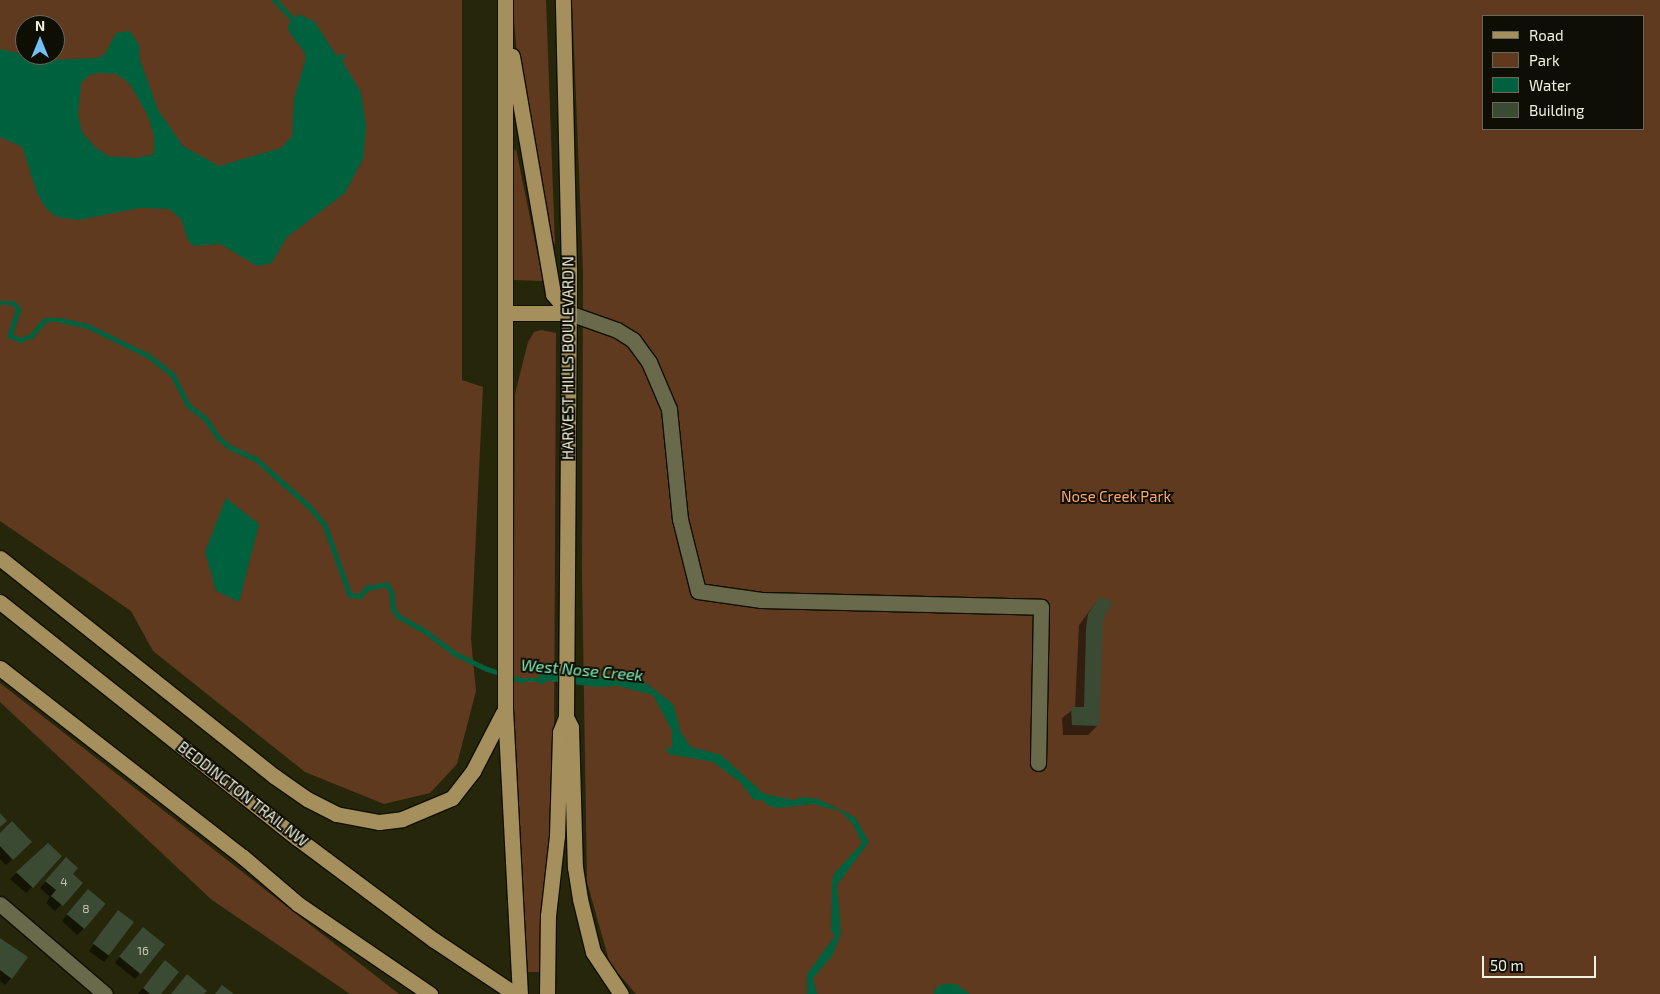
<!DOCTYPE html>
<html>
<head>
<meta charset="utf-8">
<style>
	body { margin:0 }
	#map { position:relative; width:1660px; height:994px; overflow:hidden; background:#26260a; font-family:"Exo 2",sans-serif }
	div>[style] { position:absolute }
	.green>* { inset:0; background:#603a1f }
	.water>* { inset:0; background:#00613f }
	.shadow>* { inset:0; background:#0007 }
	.stream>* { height:4.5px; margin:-2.25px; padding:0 2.25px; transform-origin:2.25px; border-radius:2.25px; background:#00613f }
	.building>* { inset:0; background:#3b4a32; transform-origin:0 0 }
	.roads { filter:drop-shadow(1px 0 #100f00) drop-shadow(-1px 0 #100f00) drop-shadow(0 1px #100f00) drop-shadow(0 -1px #100f00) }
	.minor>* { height:15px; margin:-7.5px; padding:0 7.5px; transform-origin:7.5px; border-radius:7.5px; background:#69694c }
	.major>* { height:15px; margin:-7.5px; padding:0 7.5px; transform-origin:7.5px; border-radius:7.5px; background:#a58f5c }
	span { translate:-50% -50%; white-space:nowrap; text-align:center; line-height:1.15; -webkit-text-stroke:4px #0e0e04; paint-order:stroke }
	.number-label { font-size:12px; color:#c3c7b4 }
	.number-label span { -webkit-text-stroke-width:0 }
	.street-label { font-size:15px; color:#f0f1e0 }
	.park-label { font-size:15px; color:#fda86b }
	.water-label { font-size:16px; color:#80edb8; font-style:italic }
	.legend { position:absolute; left:1482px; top:15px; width:162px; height:115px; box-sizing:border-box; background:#0e0e04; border:1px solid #68695c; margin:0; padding:6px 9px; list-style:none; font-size:15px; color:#f0f1e0 }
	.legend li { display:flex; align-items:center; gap:10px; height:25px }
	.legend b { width:25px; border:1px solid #68695c }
	.north { position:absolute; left:15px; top:15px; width:50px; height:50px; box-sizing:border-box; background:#0e0e04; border:1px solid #68695c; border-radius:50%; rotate:0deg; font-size:14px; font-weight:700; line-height:20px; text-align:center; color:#f0f1e0 }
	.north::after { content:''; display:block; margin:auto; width:18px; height:22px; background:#73c1f5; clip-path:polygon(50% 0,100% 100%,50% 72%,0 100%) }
	.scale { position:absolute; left:1482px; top:956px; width:114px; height:22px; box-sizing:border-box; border:2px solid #f0f1e0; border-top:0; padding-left:6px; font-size:15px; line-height:18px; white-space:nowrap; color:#f0f1e0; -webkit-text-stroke:4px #0e0e04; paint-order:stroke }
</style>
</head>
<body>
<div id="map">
	<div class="green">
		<div style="clip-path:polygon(evenodd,0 0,462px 0,462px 380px,483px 387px,471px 639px,476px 691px,457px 764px,430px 793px,384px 804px,305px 772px,153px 651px,131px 611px,0 521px,0 0,25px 25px,55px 25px,55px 55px,25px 55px,25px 25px)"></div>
		<div style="clip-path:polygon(512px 0,546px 0,555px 244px,550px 244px,517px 54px)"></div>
		<div style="clip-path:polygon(evenodd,572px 0,1660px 0,1660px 994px,636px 994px,610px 964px,587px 882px,582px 575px,583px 271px,572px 0,1484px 16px,1644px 16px,1644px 129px,1484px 129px,1484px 16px)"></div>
		<div style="clip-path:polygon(516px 149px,543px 281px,514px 280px,513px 152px)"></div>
		<div style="clip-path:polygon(541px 330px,556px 333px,554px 751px,553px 837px,540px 972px,528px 972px,513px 770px,515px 394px,528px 342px,534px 332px)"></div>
		<div style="clip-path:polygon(0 683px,399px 994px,350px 994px,212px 900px,0 702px)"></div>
	</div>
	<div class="water">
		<div style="clip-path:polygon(evenodd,298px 14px,314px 21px,336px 55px,347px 55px,342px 61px,361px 92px,366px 126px,363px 159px,345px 193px,286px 238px,272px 263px,257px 266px,220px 244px,194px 246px,188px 241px,181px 219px,169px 209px,140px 208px,79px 220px,56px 217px,45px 207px,37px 193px,22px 147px,0 137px,0 49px,49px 60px,97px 58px,104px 55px,116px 33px,130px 31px,139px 45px,140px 60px,158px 110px,183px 146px,219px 166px,281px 148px,292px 136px,294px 98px,305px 62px,305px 53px,289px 32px,288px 25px,298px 14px,99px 73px,116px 74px,129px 83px,148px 116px,154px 137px,154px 154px,136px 158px,108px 156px,94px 146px,82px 132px,78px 115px,81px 84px,89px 75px,99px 73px)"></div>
		<div style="clip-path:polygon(226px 498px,259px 524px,239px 602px,216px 591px,205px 552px)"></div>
		<div style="clip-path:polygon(547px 671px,551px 675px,594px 673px,604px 679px,646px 683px,673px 704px,681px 733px,691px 747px,721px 755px,764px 794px,794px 800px,803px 797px,818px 799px,855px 817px,869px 842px,837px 885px,841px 934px,832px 956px,813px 978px,817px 994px,807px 994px,807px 974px,835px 936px,831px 931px,832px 883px,834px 874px,862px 843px,853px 824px,840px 811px,812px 804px,779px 808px,769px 806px,762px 800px,754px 800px,740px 782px,713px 762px,669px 754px,664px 747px,672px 749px,672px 731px,653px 695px,618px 686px,596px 687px,548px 681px,540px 685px,539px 674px)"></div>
		<div style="clip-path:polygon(944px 984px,956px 984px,970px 994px,934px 994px,935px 988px)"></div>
	</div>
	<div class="shadow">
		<div style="clip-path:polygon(1099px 598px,1102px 619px,1098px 725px,1088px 735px,1063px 735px,1062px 718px,1075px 708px,1079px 625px)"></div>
		<div style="clip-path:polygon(0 835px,30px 842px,6px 865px,0 859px)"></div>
		<div style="clip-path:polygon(48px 844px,32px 887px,26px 893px,10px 879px)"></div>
		<div style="clip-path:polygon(60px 865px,81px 883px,55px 911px,46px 903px,50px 897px,40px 888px)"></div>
		<div style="clip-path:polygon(82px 897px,84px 928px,77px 935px,62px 921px)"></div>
		<div style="clip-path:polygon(118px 912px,110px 955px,104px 962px,89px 951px)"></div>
		<div style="clip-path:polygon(137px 935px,164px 945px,135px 979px,115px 963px)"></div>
		<div style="clip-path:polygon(0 939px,11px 978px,5px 985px,0 981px)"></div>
		<div style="clip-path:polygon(159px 968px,159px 994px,138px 994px)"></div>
	</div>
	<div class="stream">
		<div style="left:275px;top:0;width:25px;rotate:47deg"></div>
		<div style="left:0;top:303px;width:13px"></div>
		<div style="left:13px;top:303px;width:8px;rotate:45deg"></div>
		<div style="left:19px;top:309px;width:28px;rotate:109deg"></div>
		<div style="left:10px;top:335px;width:11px;rotate:27deg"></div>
		<div style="left:20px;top:340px;width:12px;rotate:-20deg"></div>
		<div style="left:31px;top:336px;width:21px;rotate:-49deg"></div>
		<div style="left:45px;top:320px;width:15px"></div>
		<div style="left:60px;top:320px;width:29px;rotate:12deg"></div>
		<div style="left:88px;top:326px;width:68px;rotate:26.2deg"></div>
		<div style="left:149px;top:356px;width:31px;rotate:38deg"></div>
		<div style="left:173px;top:375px;width:35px;rotate:63deg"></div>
		<div style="left:189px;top:406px;width:21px;rotate:37deg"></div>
		<div style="left:206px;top:419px;width:22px;rotate:56deg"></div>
		<div style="left:218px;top:437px;width:16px;rotate:40deg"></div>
		<div style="left:230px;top:447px;width:29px;rotate:25deg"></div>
		<div style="left:256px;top:459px;width:71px;rotate:41.6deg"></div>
		<div style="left:309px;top:506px;width:25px;rotate:50deg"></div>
		<div style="left:325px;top:525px;width:74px;rotate:70.3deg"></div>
		<div style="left:350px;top:595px;width:10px;rotate:6deg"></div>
		<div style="left:360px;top:596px;width:11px;rotate:-49deg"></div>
		<div style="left:367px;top:588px;width:20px;rotate:-11deg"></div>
		<div style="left:387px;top:584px;width:10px;rotate:61deg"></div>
		<div style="left:392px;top:593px;width:15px;rotate:86deg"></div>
		<div style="left:393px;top:608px;width:9px;rotate:58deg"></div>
		<div style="left:398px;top:616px;width:31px;rotate:29deg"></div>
		<div style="left:425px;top:631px;width:39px;rotate:37deg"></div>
		<div style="left:456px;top:654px;width:34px;rotate:26deg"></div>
		<div style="left:487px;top:669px;width:36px;rotate:18deg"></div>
		<div style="left:521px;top:680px;width:23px"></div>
	</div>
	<div class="building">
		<div style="clip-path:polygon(1099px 597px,1114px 602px,1103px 619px,1099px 726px,1072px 725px,1071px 707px,1084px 707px,1086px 629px,1088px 614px)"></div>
		<div style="clip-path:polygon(0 813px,7px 821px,0 827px)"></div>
		<div style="clip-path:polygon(12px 821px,32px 842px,13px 860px,0 846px,0 833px)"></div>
		<div style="clip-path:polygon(48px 843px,62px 856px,33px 888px,16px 872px)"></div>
		<div style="clip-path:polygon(66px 857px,78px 868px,73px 874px,83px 883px,63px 906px,51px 896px,56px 890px,45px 881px)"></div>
		<div style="left:88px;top:889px;width:23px;height:33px;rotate:40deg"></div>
		<div style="left:118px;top:910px;width:20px;height:42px;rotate:37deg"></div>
		<div style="left:143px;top:927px;width:28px;height:38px;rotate:39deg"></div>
		<div style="clip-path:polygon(0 938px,28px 957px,12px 979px,0 970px)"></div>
		<div style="clip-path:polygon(165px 960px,179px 972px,161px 994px,150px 994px,143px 988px)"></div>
		<div style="clip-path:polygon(187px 974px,207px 991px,204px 994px,171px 994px)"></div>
		<div style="clip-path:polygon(222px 985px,234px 994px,215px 994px)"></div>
	</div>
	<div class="roads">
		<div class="minor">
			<div style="left:569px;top:313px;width:51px;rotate:19.5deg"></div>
			<div style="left:617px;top:330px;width:19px;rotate:32deg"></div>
			<div style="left:633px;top:340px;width:27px;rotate:54deg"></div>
			<div style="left:649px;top:362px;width:51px;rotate:66.9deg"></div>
			<div style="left:669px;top:409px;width:111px;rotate:84.3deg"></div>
			<div style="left:680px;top:519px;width:74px;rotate:76deg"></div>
			<div style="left:698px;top:591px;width:64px;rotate:8.1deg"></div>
			<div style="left:761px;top:600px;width:280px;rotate:1.4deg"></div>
			<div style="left:1041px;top:607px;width:156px;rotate:91.1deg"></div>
			<div style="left:0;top:904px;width:138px;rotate:40.6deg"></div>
		</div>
		<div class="major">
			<div style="left:505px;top:0;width:709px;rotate:90deg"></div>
			<div style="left:505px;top:709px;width:285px;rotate:87deg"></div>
			<div style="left:512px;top:56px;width:242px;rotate:80.2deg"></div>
			<div style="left:553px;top:294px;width:25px;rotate:50deg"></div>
			<div style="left:505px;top:313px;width:64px"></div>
			<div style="left:0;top:558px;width:350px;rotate:38.5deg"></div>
			<div style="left:274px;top:776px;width:40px;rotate:34.9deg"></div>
			<div style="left:307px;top:799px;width:33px;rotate:27deg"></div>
			<div style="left:336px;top:814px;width:44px;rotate:10.5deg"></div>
			<div style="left:379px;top:822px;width:23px;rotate:-7deg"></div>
			<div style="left:402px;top:819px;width:54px;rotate:-22.8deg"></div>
			<div style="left:452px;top:798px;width:34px;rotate:-52deg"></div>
			<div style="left:473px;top:771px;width:65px;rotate:-62.7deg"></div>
			<div style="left:0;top:602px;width:379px;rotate:38.5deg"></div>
			<div style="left:297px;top:838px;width:171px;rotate:36.7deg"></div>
			<div style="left:434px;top:940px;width:97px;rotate:33.7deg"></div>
			<div style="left:0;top:668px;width:308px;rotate:37.9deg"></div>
			<div style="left:243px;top:857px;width:72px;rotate:40.5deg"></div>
			<div style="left:298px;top:904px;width:160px;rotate:34.3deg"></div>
			<div style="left:566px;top:717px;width:11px;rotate:63deg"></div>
			<div style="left:571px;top:727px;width:140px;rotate:88.4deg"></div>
			<div style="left:575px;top:867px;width:32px;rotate:81deg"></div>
			<div style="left:580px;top:899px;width:55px;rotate:76.2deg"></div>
			<div style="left:593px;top:952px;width:50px;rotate:56.3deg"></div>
			<div style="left:547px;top:994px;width:78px;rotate:-89.3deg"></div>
			<div style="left:548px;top:916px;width:81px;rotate:-83.6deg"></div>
			<div style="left:557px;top:836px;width:104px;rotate:-88.3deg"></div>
			<div style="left:560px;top:732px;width:16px;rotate:-68deg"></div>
			<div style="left:566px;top:717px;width:446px;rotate:-89.6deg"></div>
			<div style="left:569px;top:271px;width:271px;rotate:-91.3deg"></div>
		</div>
	</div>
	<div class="number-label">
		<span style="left:64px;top:882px">4</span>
		<span style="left:86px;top:909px">8</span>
		<span style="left:143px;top:951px">16</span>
	</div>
	<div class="street-label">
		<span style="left:568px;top:358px;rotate:-90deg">HARVEST HILLS BOULEVARD N</span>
		<span style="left:243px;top:794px;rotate:38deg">BEDDINGTON TRAIL NW</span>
	</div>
	<div class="park-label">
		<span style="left:1116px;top:497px">Nose Creek Park</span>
	</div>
	<div class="water-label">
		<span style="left:582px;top:670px;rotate:5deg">West Nose Creek</span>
	</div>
	<ul class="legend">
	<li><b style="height:6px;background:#a58f5c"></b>Road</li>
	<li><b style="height:14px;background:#603a1f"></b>Park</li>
	<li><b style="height:14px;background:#00613f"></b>Water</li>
	<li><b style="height:14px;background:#3b4a32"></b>Building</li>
	</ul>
	<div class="north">N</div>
	<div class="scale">50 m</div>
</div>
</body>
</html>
